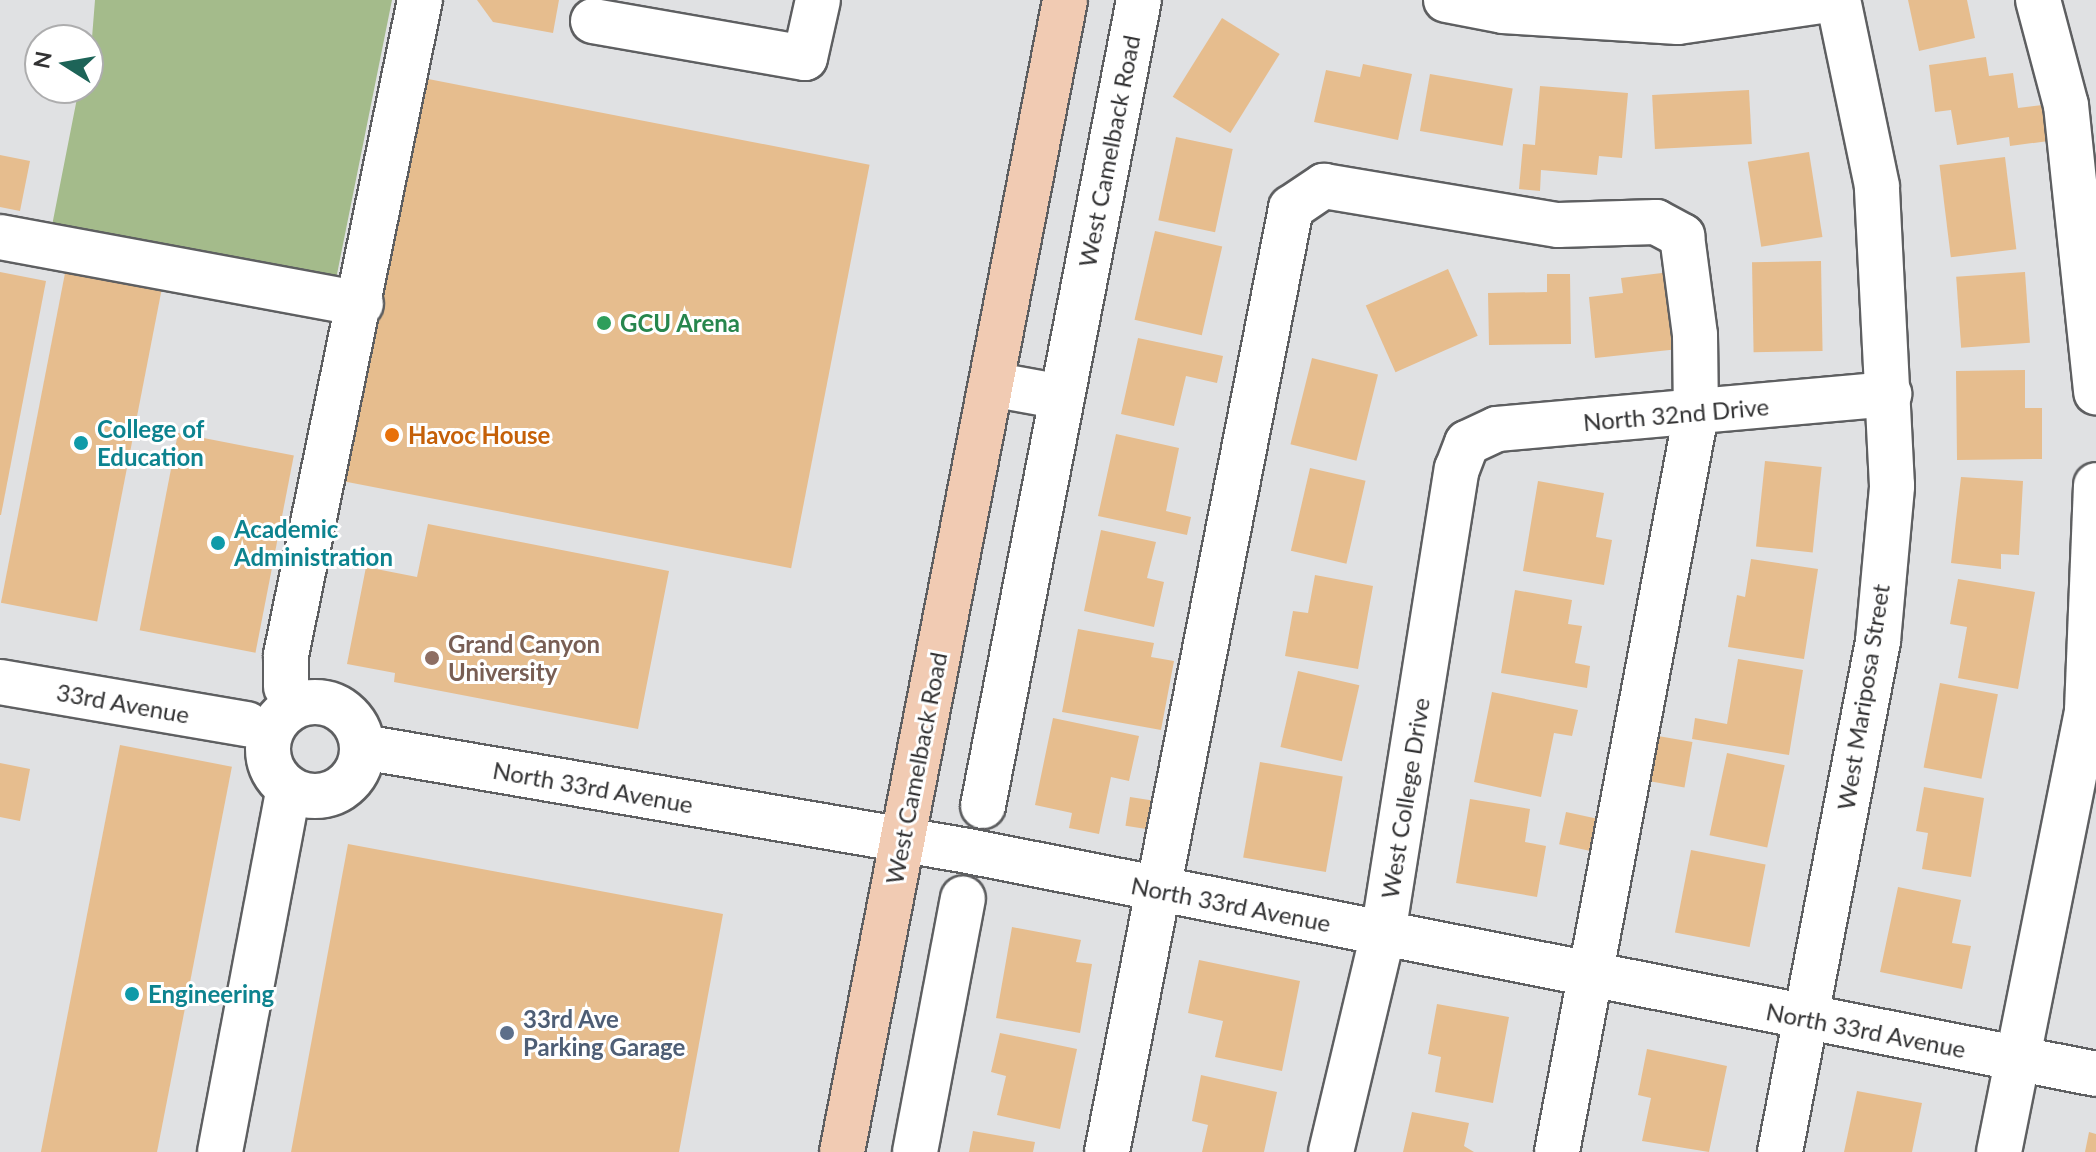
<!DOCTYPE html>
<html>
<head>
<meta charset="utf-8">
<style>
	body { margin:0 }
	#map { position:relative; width:2096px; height:1152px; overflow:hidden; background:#e0e1e3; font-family:Lato,sans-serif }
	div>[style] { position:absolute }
	.green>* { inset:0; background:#a4bb8b }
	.building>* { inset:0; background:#e6bd8e; transform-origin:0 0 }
	.roads { filter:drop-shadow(2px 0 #5e5f61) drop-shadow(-2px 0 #5e5f61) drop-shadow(0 2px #5e5f61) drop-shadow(0 -2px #5e5f61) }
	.minor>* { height:44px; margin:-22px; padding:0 22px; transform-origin:22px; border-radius:22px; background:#fff }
	.minor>.ring { margin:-22px; padding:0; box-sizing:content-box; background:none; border:44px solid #fff; border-radius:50% }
	.major>* { height:44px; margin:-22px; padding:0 22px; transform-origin:22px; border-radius:22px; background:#f1cbb3 }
	.dots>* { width:22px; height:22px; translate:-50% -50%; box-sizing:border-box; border:4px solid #fff; border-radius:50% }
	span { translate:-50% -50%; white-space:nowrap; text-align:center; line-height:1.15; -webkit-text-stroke:6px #fff; paint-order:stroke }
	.street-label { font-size:24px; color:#333334 }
	.leisure-label { font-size:24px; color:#27864d; font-weight:700 }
	.left { translate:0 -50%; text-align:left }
	.culture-label { font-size:24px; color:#0d838f; font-weight:700 }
	.food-label { font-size:24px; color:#c56008; font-weight:700 }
	.education-label { font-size:24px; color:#785e54; font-weight:700 }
	.service-label { font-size:24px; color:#4e5e75; font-weight:700 }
	.north { position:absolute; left:24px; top:24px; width:80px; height:80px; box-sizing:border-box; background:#fff; border:2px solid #adadae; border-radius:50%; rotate:281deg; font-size:22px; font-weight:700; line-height:32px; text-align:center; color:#333334 }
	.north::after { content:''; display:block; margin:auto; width:28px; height:36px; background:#1d6458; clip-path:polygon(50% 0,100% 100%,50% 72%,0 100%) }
</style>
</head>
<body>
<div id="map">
	<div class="green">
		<div style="clip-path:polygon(95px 0,392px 0,332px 299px,48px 246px,79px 88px,88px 88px)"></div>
	</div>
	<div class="building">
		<div style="clip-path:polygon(477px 0,559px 0,553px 33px,493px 22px)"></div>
		<div style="clip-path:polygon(1908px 0,1967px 0,1975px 38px,1919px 51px)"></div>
		<div style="left:1222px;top:18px;width:68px;height:93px;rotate:32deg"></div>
		<div style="clip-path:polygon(1986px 57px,1989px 76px,2013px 73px,2018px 108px,2051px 104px,2056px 140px,2010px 146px,2009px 137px,1957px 145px,1951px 110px,1935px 112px,1929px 65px)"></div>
		<div style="clip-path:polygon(1363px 64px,1412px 74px,1398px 140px,1314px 122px,1326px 70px,1360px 77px)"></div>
		<div style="left:1430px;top:74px;width:84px;height:58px;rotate:10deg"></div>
		<div style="left:418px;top:77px;width:460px;height:411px;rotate:11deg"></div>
		<div style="clip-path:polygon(1540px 86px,1628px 93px,1622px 158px,1599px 156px,1597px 175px,1541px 170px,1540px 191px,1519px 189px,1523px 144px,1535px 145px)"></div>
		<div style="left:1749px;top:90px;width:54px;height:97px;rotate:87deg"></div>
		<div style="left:1176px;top:137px;width:58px;height:85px;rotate:12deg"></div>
		<div style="left:1809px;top:152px;width:86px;height:62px;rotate:81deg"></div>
		<div style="clip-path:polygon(0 155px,30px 161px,20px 211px,0 207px)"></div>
		<div style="left:2005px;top:157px;width:93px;height:66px;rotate:83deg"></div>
		<div style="left:1155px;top:231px;width:69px;height:91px;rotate:13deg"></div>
		<div style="left:1821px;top:261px;width:90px;height:69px;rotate:89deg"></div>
		<div style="left:66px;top:268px;width:98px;height:341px;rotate:11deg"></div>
		<div style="left:1448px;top:269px;width:73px;height:90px;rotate:66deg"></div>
		<div style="clip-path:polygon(0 272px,46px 281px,1px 515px,0 515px)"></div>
		<div style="clip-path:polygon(1670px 272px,1679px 349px,1595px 358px,1589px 297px,1623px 293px,1621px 278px)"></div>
		<div style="left:2025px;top:272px;width:71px;height:69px;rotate:86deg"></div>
		<div style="clip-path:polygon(1547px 274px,1570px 274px,1571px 344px,1489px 345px,1488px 293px,1547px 292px)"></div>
		<div style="clip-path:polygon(1138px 338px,1223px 356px,1217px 383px,1186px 376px,1174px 426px,1121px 414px)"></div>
		<div style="left:1312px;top:358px;width:68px;height:89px;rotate:14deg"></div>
		<div style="clip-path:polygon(2025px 370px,2025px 408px,2042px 408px,2042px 459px,1957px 460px,1956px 371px)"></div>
		<div style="left:178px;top:433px;width:118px;height:201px;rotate:11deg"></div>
		<div style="clip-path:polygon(1116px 434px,1179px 448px,1166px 511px,1191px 517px,1187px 535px,1098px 516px)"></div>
		<div style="left:1765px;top:461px;width:57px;height:86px;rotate:6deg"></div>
		<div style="left:1310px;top:468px;width:57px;height:85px;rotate:13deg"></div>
		<div style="clip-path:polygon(1961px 477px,2023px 481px,2019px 555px,2001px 554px,2001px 569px,1951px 563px)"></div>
		<div style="clip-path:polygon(1538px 481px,1604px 493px,1596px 537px,1612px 540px,1604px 585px,1523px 571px)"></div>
		<div style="clip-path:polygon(428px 524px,669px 571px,638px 729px,394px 682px,395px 673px,347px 664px,366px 567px,417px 577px)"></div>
		<div style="clip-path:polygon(1101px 530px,1156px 542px,1147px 578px,1164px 582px,1154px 627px,1084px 611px)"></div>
		<div style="clip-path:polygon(1751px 559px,1818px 569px,1804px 659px,1728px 647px,1737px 595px,1745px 597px)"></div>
		<div style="clip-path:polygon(1315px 575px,1373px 586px,1358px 669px,1285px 656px,1293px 611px,1308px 613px)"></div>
		<div style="clip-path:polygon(1958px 579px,2035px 592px,2018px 689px,1958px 678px,1967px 627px,1950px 624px)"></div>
		<div style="clip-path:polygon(1515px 590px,1572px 600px,1568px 624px,1582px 626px,1575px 663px,1590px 666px,1587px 688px,1501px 673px)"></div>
		<div style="clip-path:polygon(1078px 629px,1154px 643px,1151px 657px,1174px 661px,1161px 730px,1062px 712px)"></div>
		<div style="clip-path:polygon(1738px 659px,1803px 670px,1789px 755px,1692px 739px,1695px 718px,1727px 724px)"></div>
		<div style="left:1298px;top:671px;width:63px;height:78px;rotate:13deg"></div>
		<div style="left:1940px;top:683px;width:59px;height:86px;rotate:11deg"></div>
		<div style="clip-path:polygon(1492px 692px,1578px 710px,1572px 736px,1554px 733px,1541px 797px,1474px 782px)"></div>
		<div style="clip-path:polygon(1053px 718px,1139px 736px,1129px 781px,1111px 777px,1099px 834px,1069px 828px,1072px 813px,1035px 805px)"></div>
		<div style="left:1658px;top:736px;width:35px;height:46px;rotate:10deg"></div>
		<div style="left:120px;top:745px;width:114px;height:415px;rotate:11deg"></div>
		<div style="left:1727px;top:753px;width:59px;height:84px;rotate:12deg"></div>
		<div style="left:1260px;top:762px;width:84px;height:97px;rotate:10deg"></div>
		<div style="clip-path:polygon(0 763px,30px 769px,20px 821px,0 817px)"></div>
		<div style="clip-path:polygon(1924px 787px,1984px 798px,1971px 877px,1922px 869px,1928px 833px,1916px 831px)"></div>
		<div style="left:1130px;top:797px;width:31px;height:29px;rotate:9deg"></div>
		<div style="clip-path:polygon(1470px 799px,1530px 809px,1525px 842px,1546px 846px,1537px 897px,1456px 883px)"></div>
		<div style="left:1566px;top:812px;width:38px;height:33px;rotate:12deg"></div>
		<div style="clip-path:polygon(348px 844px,723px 914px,679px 1152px,291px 1152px)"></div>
		<div style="left:1691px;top:850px;width:76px;height:84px;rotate:11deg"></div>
		<div style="clip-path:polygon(1898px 887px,1961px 900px,1952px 943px,1971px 946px,1962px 989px,1880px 972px)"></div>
		<div style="clip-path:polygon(1012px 927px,1081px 940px,1076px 962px,1092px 964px,1080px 1033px,996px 1018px)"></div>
		<div style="clip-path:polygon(1199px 960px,1300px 981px,1282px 1071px,1215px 1057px,1223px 1021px,1188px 1013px)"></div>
		<div style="clip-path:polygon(1437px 1004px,1509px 1017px,1493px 1103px,1435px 1092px,1441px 1057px,1428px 1054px)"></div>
		<div style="clip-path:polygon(1000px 1033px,1077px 1049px,1060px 1129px,997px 1115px,1006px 1076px,991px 1072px)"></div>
		<div style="clip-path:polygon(1647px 1049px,1727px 1066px,1709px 1152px,1642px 1141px,1651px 1098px,1638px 1095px)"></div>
		<div style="clip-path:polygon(1201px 1075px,1277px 1092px,1264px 1152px,1202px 1152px,1208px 1125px,1192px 1121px)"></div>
		<div style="clip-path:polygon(1857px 1091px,1922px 1103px,1912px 1152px,1844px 1152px)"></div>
		<div style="clip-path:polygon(1412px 1112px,1469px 1123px,1464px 1146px,1474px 1152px,1403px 1152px)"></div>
		<div style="clip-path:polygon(973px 1131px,1035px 1142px,1033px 1152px,969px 1152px)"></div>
		<div style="clip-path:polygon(2089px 1132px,2096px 1134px,2096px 1152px,2085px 1152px)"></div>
	</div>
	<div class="roads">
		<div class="minor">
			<div style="left:1446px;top:0;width:58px;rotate:10.9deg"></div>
			<div style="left:1503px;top:11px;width:175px;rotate:3.6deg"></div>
			<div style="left:1678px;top:22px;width:152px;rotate:-8.3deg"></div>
			<div style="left:2038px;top:0;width:109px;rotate:75.1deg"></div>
			<div style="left:2066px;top:105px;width:289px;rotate:84deg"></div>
			<div style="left:593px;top:21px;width:215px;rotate:9.9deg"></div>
			<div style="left:805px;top:58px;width:59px;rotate:-77.4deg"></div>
			<div style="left:0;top:237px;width:367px;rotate:10.5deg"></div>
			<div style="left:991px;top:384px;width:72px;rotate:10.4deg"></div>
			<div style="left:0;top:682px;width:251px;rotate:9.7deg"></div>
			<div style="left:286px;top:687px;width:32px;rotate:-90deg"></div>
			<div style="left:286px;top:655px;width:669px;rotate:-78.44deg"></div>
			<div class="ring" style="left:268px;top:702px;width:50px;height:50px"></div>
			<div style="left:363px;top:747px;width:614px;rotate:9.75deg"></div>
			<div style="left:968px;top:851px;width:1150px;rotate:11.18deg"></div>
			<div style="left:983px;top:806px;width:821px;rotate:-79.05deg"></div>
			<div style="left:220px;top:1152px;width:370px;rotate:-79.3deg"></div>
			<div style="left:915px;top:1152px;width:258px;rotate:-79.3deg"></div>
			<div style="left:1107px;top:1152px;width:962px;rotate:-78.97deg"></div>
			<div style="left:1291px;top:208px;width:40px;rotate:-34deg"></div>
			<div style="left:1324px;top:186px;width:237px;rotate:9.5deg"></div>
			<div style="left:1558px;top:225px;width:98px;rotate:-1.8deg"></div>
			<div style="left:1656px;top:222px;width:30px;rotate:28deg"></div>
			<div style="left:1682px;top:236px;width:100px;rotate:82.5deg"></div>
			<div style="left:1695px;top:335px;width:79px;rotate:89.3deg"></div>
			<div style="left:1696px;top:414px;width:751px;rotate:100.67deg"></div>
			<div style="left:1331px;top:1152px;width:224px;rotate:-76.6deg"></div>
			<div style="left:1383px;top:934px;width:471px;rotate:-81deg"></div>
			<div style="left:1457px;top:469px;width:28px;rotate:-69deg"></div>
			<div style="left:1467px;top:443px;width:33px;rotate:-25deg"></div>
			<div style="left:1497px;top:429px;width:394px;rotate:-5.1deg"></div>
			<div style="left:1780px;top:1152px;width:520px;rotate:-79.14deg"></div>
			<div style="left:1878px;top:641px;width:156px;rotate:-84.8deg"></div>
			<div style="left:1892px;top:486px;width:300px;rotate:-92.9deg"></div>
			<div style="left:1877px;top:186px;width:190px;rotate:-101.8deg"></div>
			<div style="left:1999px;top:1152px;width:451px;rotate:-78.7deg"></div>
			<div style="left:2087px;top:710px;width:225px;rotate:-87.7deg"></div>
		</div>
		<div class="major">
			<div style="left:842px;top:1152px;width:1173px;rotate:-79.04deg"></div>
		</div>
	</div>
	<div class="dots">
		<div style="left:604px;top:323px;background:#2e9e5b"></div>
		<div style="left:392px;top:435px;background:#e8710a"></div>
		<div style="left:81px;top:443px;background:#0f9aa8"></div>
		<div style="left:218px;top:543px;background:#0f9aa8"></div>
		<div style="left:432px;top:658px;background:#8d6e63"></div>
		<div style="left:132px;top:994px;background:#0f9aa8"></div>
		<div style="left:507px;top:1033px;background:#5c6f8a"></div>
	</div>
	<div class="street-label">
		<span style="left:1109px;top:151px;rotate:-79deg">West Camelback Road</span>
		<span style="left:1676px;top:414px;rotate:-5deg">North 32nd Drive</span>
		<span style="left:1863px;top:697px;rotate:-81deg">West Mariposa Street</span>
		<span style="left:123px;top:703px;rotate:10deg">33rd Avenue</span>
		<span style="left:916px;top:768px;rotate:-79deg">West Camelback Road</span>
		<span style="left:593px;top:787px;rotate:10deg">North 33rd Avenue</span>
		<span style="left:1405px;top:798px;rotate:-81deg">West College Drive</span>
		<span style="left:1231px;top:904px;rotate:11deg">North 33rd Avenue</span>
		<span style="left:1866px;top:1030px;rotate:11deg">North 33rd Avenue</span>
	</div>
	<div class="leisure-label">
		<span class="left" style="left:620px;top:323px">GCU Arena</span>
	</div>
	<div class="culture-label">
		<span class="left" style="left:97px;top:443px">College of<br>Education</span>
		<span class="left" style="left:234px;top:543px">Academic<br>Administration</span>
		<span class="left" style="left:148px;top:994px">Engineering</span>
	</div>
	<div class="food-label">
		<span class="left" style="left:408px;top:435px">Havoc House</span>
	</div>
	<div class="education-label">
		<span class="left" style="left:448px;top:658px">Grand Canyon<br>University</span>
	</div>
	<div class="service-label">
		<span class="left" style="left:523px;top:1033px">33rd Ave<br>Parking Garage</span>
	</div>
	<div class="north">N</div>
</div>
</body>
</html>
